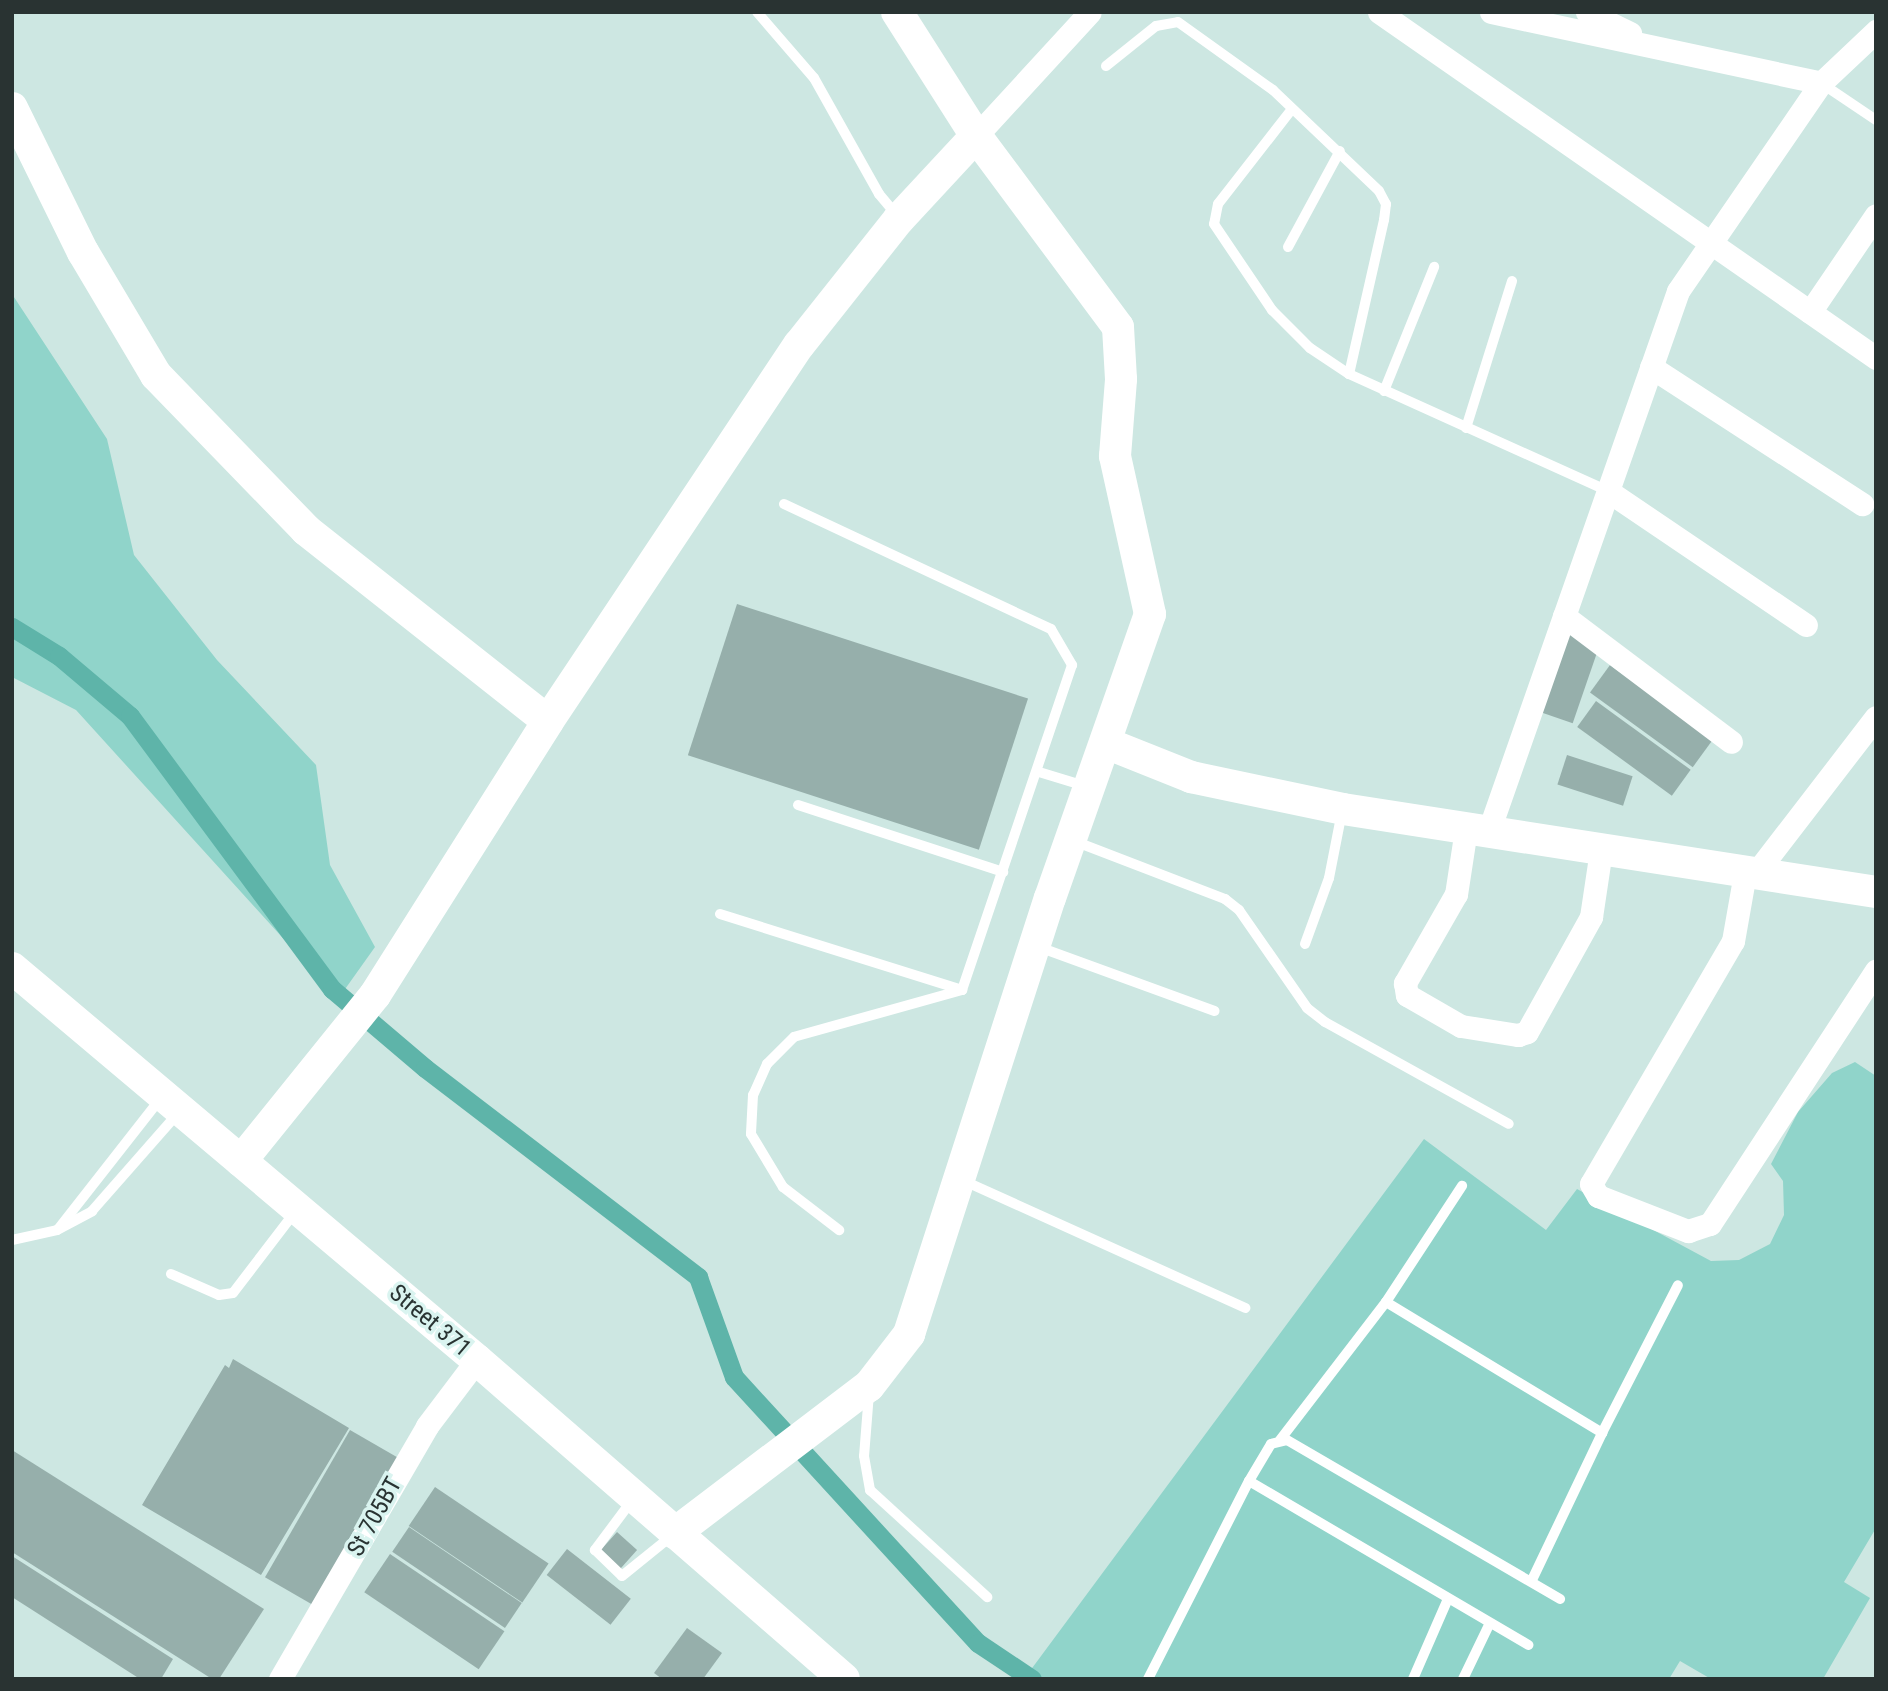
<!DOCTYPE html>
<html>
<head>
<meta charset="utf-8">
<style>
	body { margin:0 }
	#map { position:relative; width:1888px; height:1691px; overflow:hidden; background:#cde7e2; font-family:"Roboto Condensed",sans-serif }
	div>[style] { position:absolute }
	.green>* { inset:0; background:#90d4ca }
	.canal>* { height:19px; margin:-9.5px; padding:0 9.5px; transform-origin:9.5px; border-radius:9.5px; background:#5eb4a9 }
	.building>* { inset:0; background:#96afab; transform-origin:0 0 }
	.lane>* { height:10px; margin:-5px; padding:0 5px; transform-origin:5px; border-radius:5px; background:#fff }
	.street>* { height:23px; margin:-11.5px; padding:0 11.5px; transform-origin:11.5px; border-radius:11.5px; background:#fff }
	.secondary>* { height:32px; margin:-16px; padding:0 16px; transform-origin:16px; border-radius:16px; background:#fff }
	span { translate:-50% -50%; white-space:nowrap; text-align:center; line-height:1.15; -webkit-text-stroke:7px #daf4f0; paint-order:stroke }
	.street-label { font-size:24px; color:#293332 }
	.frame { position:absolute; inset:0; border:14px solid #293332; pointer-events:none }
</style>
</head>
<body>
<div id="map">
	<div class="green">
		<div style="clip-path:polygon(12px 294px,107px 439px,134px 555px,217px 660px,316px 765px,330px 865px,375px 947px,338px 999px,76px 710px,12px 677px)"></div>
		<div style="clip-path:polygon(1855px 1062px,1876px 1076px,1876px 1528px,1844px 1582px,1870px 1598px,1823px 1679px,1711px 1679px,1680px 1661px,1669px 1679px,1024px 1679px,1424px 1139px,1546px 1230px,1577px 1189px,1711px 1261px,1739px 1260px,1770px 1244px,1784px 1215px,1783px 1181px,1771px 1164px,1798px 1112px,1832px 1073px)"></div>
	</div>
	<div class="canal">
		<div style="left:12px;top:627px;width:55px;rotate:31.7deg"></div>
		<div style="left:59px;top:656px;width:93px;rotate:40.2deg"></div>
		<div style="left:130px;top:716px;width:340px;rotate:53.5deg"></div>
		<div style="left:332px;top:989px;width:122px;rotate:40.3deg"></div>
		<div style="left:425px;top:1068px;width:344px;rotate:37.4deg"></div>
		<div style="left:698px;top:1277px;width:106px;rotate:70.2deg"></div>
		<div style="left:734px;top:1377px;width:361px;rotate:47.5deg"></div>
		<div style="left:978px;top:1643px;width:65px;rotate:33.7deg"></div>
	</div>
	<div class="building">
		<div style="left:737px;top:604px;width:306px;height:159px;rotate:18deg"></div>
		<div style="left:1566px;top:632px;width:36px;height:84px;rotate:19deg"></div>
		<div style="left:1610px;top:665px;width:127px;height:34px;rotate:36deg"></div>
		<div style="left:1596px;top:701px;width:117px;height:32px;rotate:36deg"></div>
		<div style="left:1567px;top:755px;width:69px;height:31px;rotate:18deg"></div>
		<div style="clip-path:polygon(233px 1359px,349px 1428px,261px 1575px,142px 1505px,225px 1365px,229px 1368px)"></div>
		<div style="left:350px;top:1430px;width:56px;height:170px;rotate:30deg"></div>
		<div style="clip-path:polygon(12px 1450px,264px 1609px,219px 1679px,212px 1679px,12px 1552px)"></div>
		<div style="left:435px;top:1487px;width:137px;height:47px;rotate:34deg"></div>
		<div style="left:409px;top:1527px;width:136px;height:30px;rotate:34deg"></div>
		<div style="left:617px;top:1532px;width:27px;height:25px;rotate:42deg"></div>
		<div style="left:567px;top:1549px;width:81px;height:33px;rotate:38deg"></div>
		<div style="left:390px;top:1554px;width:138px;height:46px;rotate:34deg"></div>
		<div style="clip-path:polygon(12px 1556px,173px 1659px,161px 1679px,140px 1679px,12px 1597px)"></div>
		<div style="clip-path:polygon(687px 1628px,722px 1653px,703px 1679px,662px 1679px,654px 1673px)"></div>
	</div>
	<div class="lane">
		<div style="left:757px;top:12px;width:87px;rotate:49.2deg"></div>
		<div style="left:814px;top:78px;width:133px;rotate:60.7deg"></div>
		<div style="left:879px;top:194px;width:30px;rotate:50deg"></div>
		<div style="left:1106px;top:66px;width:64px;rotate:-38.7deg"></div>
		<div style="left:1156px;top:26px;width:22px;rotate:-10deg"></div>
		<div style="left:1178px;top:22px;width:117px;rotate:35.6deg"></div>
		<div style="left:1273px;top:90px;width:146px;rotate:43.6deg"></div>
		<div style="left:1379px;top:191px;width:15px;rotate:62deg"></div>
		<div style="left:1386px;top:204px;width:16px;rotate:97deg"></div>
		<div style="left:1384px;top:220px;width:158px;rotate:102.8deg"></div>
		<div style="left:1821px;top:83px;width:66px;rotate:33.9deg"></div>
		<div style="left:1292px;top:109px;width:120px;rotate:127.9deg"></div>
		<div style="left:1218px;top:204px;width:20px;rotate:101deg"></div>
		<div style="left:1214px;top:224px;width:104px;rotate:56deg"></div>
		<div style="left:1272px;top:310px;width:54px;rotate:45deg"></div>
		<div style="left:1310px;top:348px;width:47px;rotate:33.7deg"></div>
		<div style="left:1349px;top:374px;width:284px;rotate:24.3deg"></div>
		<div style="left:1288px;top:247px;width:109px;rotate:-61.6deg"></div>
		<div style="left:1384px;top:391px;width:134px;rotate:-68deg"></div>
		<div style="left:1466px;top:428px;width:154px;rotate:-72.6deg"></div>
		<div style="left:784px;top:504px;width:295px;rotate:25.1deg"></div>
		<div style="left:1051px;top:629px;width:42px;rotate:59.7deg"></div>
		<div style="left:1072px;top:665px;width:343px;rotate:108.7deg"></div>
		<div style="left:962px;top:990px;width:174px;rotate:164.4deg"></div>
		<div style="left:794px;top:1037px;width:38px;rotate:135deg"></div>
		<div style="left:767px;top:1064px;width:34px;rotate:114deg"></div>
		<div style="left:753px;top:1095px;width:39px;rotate:93deg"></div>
		<div style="left:751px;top:1134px;width:62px;rotate:58.9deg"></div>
		<div style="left:783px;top:1187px;width:71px;rotate:37.5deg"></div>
		<div style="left:1039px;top:772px;width:48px;rotate:16.9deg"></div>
		<div style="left:798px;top:805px;width:216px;rotate:18.1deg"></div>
		<div style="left:1074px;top:841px;width:162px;rotate:21deg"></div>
		<div style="left:1225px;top:899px;width:18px;rotate:38deg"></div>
		<div style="left:1239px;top:910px;width:119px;rotate:55.2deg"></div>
		<div style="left:1307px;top:1008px;width:23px;rotate:38deg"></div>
		<div style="left:1325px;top:1022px;width:210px;rotate:29deg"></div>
		<div style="left:720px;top:914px;width:254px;rotate:17.4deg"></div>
		<div style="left:1305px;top:944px;width:70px;rotate:-70deg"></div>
		<div style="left:1329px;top:878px;width:67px;rotate:-78.9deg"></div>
		<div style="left:1036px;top:946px;width:190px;rotate:20deg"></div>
		<div style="left:962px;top:1180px;width:311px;rotate:24.3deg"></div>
		<div style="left:59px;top:1228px;width:165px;rotate:-51.9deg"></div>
		<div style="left:12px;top:1240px;width:46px;rotate:-12.5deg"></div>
		<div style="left:57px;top:1230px;width:40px;rotate:-28deg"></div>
		<div style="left:92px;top:1211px;width:132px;rotate:-48.7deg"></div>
		<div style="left:171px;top:1274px;width:52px;rotate:23.6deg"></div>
		<div style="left:219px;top:1295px;width:14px;rotate:-8deg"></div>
		<div style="left:233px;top:1293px;width:102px;rotate:-52.6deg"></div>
		<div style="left:1386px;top:1302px;width:253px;rotate:31.2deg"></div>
		<div style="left:1602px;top:1433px;width:166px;rotate:-62.8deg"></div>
		<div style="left:869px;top:1393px;width:63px;rotate:94.5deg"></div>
		<div style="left:864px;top:1456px;width:35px;rotate:80deg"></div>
		<div style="left:870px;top:1490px;width:159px;rotate:42.4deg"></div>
		<div style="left:1280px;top:1440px;width:174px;rotate:-52.5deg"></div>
		<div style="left:1386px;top:1302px;width:139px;rotate:-56.8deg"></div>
		<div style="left:1249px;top:1481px;width:43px;rotate:-59.3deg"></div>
		<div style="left:1271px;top:1444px;width:16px;rotate:-14deg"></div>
		<div style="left:1287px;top:1440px;width:316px;rotate:30.2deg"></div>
		<div style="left:633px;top:1499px;width:64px;rotate:126.7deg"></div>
		<div style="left:595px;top:1550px;width:37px;rotate:44deg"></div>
		<div style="left:622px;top:1576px;width:67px;rotate:-38.9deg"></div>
		<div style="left:1532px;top:1580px;width:163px;rotate:-64.5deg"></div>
		<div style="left:1148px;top:1679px;width:222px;rotate:-63deg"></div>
		<div style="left:1249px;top:1481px;width:324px;rotate:30.4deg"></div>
		<div style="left:1413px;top:1679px;width:85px;rotate:-66.4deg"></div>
		<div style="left:1463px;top:1679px;width:60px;rotate:-64.3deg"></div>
	</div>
	<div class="street">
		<div style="left:1379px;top:12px;width:606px;rotate:34.84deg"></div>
		<div style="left:1491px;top:12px;width:338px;rotate:12.1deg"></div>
		<div style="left:1587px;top:12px;width:48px;rotate:26deg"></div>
		<div style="left:976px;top:136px;width:168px;rotate:-47.4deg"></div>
		<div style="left:1810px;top:312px;width:117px;rotate:-55.8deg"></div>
		<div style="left:1651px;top:367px;width:252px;rotate:33deg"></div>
		<div style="left:1608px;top:491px;width:239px;rotate:34.1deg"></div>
		<div style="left:1564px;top:616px;width:209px;rotate:37deg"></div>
		<div style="left:1466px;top:829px;width:66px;rotate:98.7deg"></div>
		<div style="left:1456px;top:894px;width:103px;rotate:119.8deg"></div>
		<div style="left:1405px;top:983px;width:12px;rotate:81deg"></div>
		<div style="left:1407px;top:995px;width:62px;rotate:29.9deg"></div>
		<div style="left:1461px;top:1026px;width:58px;rotate:9deg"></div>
		<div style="left:1518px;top:1035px;width:9px;rotate:-18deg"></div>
		<div style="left:1527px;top:1032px;width:132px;rotate:-60.9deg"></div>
		<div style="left:1591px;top:917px;width:68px;rotate:-81.5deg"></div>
		<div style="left:1488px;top:833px;width:574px;rotate:-70.68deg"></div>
		<div style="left:1678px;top:291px;width:252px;rotate:-55.5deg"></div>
		<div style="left:1821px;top:83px;width:76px;rotate:-43.4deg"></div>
		<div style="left:1745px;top:873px;width:69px;rotate:100deg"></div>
		<div style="left:1733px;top:941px;width:281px;rotate:120.3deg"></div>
		<div style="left:1591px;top:1184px;width:14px;rotate:60deg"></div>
		<div style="left:1598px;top:1196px;width:97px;rotate:21.3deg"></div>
		<div style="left:1688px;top:1231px;width:23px;rotate:-18deg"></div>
		<div style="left:1710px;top:1224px;width:303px;rotate:-56.8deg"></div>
		<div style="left:1755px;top:874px;width:198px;rotate:-52.4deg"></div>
		<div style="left:280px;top:1679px;width:293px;rotate:-59.8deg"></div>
		<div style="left:427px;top:1426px;width:83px;rotate:-52.9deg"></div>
	</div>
	<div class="secondary">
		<div style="left:12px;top:108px;width:161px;rotate:63.8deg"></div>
		<div style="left:83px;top:252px;width:143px;rotate:59.3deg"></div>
		<div style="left:156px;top:375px;width:216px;rotate:45.9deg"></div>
		<div style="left:306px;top:530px;width:308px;rotate:38.3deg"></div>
		<div style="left:1106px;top:743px;width:92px;rotate:21.8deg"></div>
		<div style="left:1191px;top:777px;width:155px;rotate:11.9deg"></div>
		<div style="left:1343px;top:809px;width:539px;rotate:8.85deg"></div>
		<div style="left:12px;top:968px;width:608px;rotate:40.13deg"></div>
		<div style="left:477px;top:1360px;width:486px;rotate:41deg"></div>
		<div style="left:241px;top:1161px;width:213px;rotate:-51.1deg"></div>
		<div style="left:375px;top:995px;width:324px;rotate:-57.7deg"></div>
		<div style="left:548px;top:721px;width:452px;rotate:-56.3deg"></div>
		<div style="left:799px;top:345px;width:161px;rotate:-51.6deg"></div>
		<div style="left:899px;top:219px;width:113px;rotate:-47.1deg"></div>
		<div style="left:675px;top:1533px;width:243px;rotate:-37.2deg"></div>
		<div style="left:869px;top:1386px;width:66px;rotate:-52.4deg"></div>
		<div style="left:909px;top:1334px;width:458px;rotate:-72.1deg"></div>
		<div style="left:1050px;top:898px;width:301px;rotate:-70.6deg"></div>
		<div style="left:1150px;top:614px;width:162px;rotate:-102.5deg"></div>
		<div style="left:1115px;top:456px;width:77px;rotate:-85.5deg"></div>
		<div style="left:1121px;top:379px;width:52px;rotate:-93.3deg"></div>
		<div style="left:1118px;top:327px;width:238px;rotate:-126.6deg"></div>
		<div style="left:976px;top:136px;width:147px;rotate:-122.5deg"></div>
	</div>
	<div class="street-label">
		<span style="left:430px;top:1321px;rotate:40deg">Street 371</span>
		<span style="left:375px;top:1517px;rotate:-61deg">St 705BT</span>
	</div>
	<div class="frame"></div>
</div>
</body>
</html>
